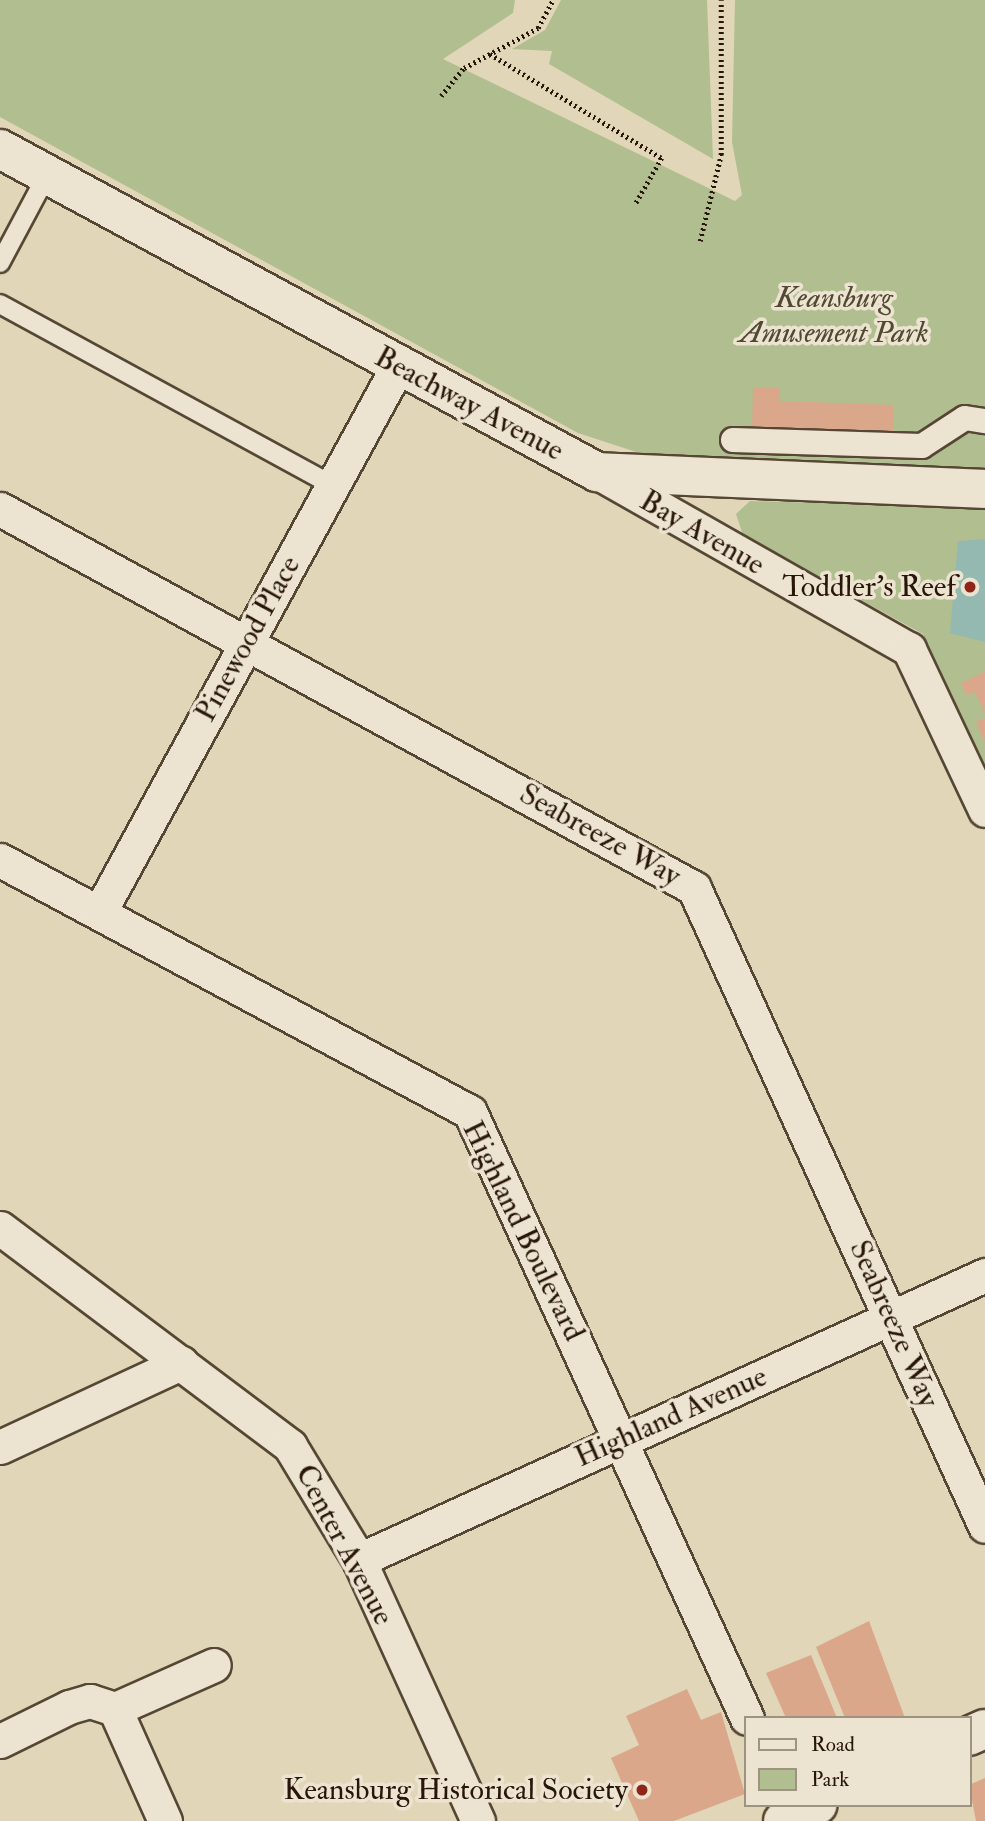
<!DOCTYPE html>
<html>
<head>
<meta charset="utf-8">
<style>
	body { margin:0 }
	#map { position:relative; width:985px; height:1821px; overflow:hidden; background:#e1d6b7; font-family:"IM FELL Double Pica",serif }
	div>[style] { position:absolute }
	.green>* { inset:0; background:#b0be90 }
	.water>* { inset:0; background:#94b9b0 }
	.building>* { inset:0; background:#dba78b }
	.path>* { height:4.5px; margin-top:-2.25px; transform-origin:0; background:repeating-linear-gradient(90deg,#281709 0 2px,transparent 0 5.5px) }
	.roads { filter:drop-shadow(2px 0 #564734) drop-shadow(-2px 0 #564734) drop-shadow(0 2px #564734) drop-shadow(0 -2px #564734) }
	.service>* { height:18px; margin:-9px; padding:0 9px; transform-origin:9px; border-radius:9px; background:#ece4d0 }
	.pedestrian>* { height:24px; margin:-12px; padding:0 12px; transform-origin:12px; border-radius:12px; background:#ece4d0 }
	.minor>* { height:33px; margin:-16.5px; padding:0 16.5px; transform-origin:16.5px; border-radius:16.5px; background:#ece4d0 }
	.tertiary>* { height:38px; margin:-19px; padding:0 19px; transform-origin:19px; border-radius:19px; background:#ece4d0 }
	.dots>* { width:19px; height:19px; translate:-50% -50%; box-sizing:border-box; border:4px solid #ece4d0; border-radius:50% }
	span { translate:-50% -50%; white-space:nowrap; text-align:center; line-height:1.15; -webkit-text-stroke:7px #ece4d0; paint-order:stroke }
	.park-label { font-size:30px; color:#514932; font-style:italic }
	.street-label { font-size:30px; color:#281709 }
	.poi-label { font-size:30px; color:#281709 }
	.right { translate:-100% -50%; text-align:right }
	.legend { position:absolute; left:744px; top:1716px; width:228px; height:91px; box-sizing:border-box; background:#ece4d0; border:2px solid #9e9280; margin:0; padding:9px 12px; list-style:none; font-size:21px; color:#281709 }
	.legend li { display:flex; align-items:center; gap:14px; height:35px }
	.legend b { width:35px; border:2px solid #9e9280 }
</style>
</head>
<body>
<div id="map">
	<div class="green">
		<div style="clip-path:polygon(0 0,515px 0,513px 13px,443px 59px,735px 201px,742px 195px,732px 142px,735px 0,985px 0,985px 471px,670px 463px,578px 433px,0 117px)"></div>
		<div style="clip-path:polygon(561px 0,707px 0,713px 159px,549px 64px,552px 51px,512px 49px,545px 30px)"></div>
		<div style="clip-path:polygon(750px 501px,985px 508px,985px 765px,923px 634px,743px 535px,736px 514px)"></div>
	</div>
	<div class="water">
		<div style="clip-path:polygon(985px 539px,985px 642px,950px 633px,958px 541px)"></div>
	</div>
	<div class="building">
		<div style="clip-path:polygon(753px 387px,780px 388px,780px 401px,894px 405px,893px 441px,752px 436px)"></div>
		<div style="clip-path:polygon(985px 672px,985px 714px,975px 692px,967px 696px,961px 683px)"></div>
		<div style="clip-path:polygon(985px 718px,985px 743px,976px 722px)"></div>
		<div style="clip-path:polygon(869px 1621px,905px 1718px,845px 1718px,816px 1647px)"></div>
		<div style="clip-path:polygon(811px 1655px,837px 1718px,786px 1718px,766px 1673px)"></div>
		<div style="clip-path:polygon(687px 1689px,701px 1720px,721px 1712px,745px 1794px,674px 1821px,639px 1821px,611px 1758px,639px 1745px,626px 1716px)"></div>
		<div style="clip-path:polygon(985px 1778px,985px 1821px,976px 1821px,969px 1785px)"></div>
	</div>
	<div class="path">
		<div style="left:490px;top:54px;width:201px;rotate:31.2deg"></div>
		<div style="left:662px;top:158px;width:54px;rotate:119.9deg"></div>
		<div style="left:441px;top:96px;width:36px;rotate:-51deg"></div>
		<div style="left:464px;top:68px;width:84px;rotate:-28.4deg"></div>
		<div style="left:538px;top:28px;width:32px;rotate:-62deg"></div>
		<div style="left:700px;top:241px;width:89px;rotate:-76.3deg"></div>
		<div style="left:721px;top:155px;width:155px;rotate:-90deg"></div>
	</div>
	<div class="roads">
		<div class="service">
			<div style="left:0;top:263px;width:100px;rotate:-61.9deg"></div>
			<div style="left:0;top:304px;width:378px;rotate:28.6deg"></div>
		</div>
		<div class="pedestrian">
			<div style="left:733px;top:440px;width:189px;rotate:1.8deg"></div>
			<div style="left:922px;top:446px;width:51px;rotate:-33.1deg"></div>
			<div style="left:965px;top:418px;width:20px;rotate:9deg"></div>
		</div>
		<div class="minor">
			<div style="left:597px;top:472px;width:359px;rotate:29.6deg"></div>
			<div style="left:909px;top:649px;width:178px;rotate:64.7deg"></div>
			<div style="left:0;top:509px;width:791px;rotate:28.64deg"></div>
			<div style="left:694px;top:888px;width:701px;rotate:65.48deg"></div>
			<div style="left:0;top:860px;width:533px;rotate:28.2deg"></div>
			<div style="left:470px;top:1112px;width:666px;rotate:65.44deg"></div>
			<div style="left:99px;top:913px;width:623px;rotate:-61.34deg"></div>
			<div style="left:0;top:1228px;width:363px;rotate:36.9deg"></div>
			<div style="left:290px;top:1446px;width:133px;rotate:58.8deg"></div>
			<div style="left:359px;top:1560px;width:287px;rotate:65.5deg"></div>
			<div style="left:0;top:1447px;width:200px;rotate:-24.9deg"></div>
			<div style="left:359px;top:1560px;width:688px;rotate:-24.48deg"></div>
			<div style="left:0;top:1741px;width:77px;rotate:-26.2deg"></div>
			<div style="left:69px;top:1707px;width:22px;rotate:-16deg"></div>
			<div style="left:90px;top:1701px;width:26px;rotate:18deg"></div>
			<div style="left:165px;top:1821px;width:123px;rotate:-114.1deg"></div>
			<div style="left:115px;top:1709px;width:108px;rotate:-24deg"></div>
		</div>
		<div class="tertiary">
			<div style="left:0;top:149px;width:679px;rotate:28.42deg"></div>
			<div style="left:597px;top:472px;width:388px;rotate:2.5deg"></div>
			<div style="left:969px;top:1736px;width:17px;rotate:-24deg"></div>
			<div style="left:783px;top:1821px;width:38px;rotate:-25deg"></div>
		</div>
	</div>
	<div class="dots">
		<div style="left:970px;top:587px;background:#8f2418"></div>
		<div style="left:642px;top:1790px;background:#8f2418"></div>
	</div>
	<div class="park-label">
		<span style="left:834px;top:315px">Keansburg<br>Amusement Park</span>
	</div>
	<div class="street-label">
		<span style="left:469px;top:404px;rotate:28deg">Beachway Avenue</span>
		<span style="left:702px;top:533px;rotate:30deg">Bay Avenue</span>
		<span style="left:248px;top:639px;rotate:-61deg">Pinewood Place</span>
		<span style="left:600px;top:835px;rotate:29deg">Seabreeze Way</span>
		<span style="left:523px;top:1231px;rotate:64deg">Highland Boulevard</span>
		<span style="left:894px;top:1324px;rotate:66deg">Seabreeze Way</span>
		<span style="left:671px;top:1417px;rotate:-24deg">Highland Avenue</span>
		<span style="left:344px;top:1545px;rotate:62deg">Center Avenue</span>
	</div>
	<div class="poi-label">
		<span class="right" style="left:956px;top:587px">Toddler's Reef</span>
		<span class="right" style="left:628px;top:1790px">Keansburg Historical Society</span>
	</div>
	<ul class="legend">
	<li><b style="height:9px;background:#ece4d0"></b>Road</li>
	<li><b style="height:19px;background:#b0be90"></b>Park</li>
	</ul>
</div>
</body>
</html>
